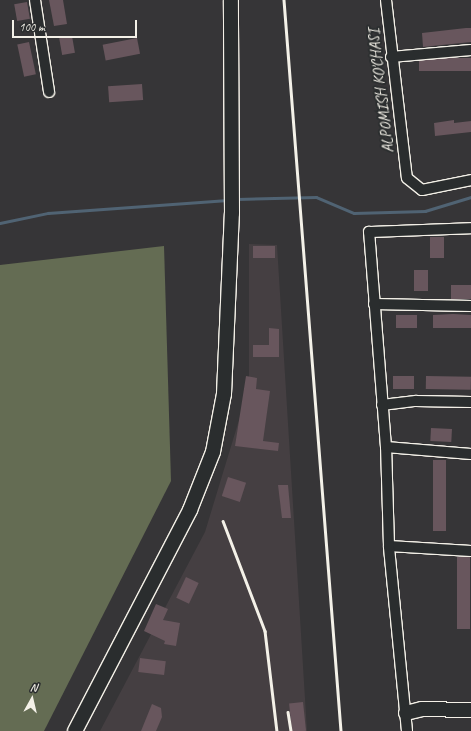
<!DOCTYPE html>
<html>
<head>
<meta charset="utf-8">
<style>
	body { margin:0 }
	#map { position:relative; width:471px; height:731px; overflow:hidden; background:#363537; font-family:Caveat,sans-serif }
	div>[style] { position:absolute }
	.built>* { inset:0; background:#453f42 }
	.green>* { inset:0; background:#646c53 }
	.stream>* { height:2.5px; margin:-1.25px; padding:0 1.25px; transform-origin:1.25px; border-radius:1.25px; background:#506373 }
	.building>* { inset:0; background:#68565d; transform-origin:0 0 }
	.roads { filter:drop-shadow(1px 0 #f4f1e8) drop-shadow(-1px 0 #f4f1e8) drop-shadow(0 1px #f4f1e8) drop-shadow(0 -1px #f4f1e8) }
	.street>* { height:10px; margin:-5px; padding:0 5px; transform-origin:5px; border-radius:5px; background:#2a2d2e }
	.secondary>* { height:14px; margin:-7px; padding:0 7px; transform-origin:7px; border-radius:7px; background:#2a2d2e }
	.rail>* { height:2.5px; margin:-1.25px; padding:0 1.25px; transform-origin:1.25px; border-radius:1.25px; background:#f4f1e8 }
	span { translate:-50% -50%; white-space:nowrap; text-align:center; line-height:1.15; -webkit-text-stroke:4px #2a2d2e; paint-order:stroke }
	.street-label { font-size:16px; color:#f4f1e8 }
	.north { position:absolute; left:12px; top:679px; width:40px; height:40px; -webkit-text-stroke:3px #2a2d2e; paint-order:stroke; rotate:8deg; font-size:11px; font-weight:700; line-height:16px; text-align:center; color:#f4f1e8 }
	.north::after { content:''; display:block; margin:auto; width:14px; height:18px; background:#f4f1e8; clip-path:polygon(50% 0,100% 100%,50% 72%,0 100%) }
	.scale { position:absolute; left:12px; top:20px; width:125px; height:18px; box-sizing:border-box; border:2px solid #f4f1e8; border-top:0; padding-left:5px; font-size:12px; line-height:14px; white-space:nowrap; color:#f4f1e8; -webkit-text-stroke:3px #2a2d2e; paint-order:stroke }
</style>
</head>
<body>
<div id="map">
	<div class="built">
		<div style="clip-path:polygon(249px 244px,277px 245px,307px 731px,100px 731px,205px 532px,249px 387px)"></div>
	</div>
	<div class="green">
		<div style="clip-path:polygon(164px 246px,171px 481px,44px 731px,0 731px,0 265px)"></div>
	</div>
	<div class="stream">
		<div style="left:237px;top:199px;width:79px;rotate:-1.5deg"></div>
		<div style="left:316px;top:197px;width:41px;rotate:22.8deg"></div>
		<div style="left:354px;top:213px;width:71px;rotate:-1.6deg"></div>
		<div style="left:425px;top:211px;width:48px;rotate:-16.9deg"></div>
		<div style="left:0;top:223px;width:49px;rotate:-11.8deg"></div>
		<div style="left:48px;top:213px;width:180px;rotate:-4.1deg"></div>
	</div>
	<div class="building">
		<div style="clip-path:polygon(49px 0,63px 0,67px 24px,54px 26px)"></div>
		<div style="left:27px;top:2px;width:17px;height:13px;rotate:80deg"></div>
		<div style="clip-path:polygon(466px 28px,471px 28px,471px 42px,423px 47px,422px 33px)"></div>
		<div style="left:72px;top:36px;width:17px;height:13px;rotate:80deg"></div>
		<div style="left:137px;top:38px;width:16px;height:35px;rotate:79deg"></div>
		<div style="left:29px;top:42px;width:33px;height:12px;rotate:78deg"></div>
		<div style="left:471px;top:58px;width:13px;height:52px;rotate:90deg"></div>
		<div style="left:142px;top:84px;width:16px;height:34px;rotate:86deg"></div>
		<div style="clip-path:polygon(454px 120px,454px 123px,471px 121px,471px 132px,435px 136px,434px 123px)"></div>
		<div style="left:430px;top:237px;width:14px;height:21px"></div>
		<div style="left:275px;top:246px;width:12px;height:22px;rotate:90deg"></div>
		<div style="left:414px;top:270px;width:14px;height:21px"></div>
		<div style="left:471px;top:285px;width:14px;height:20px;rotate:90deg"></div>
		<div style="clip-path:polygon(453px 314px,471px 315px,471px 328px,433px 328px,433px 315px)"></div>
		<div style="left:396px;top:315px;width:21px;height:13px"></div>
		<div style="clip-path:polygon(269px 328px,279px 329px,279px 357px,253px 357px,253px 345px,269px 345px)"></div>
		<div style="clip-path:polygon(246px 376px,257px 378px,256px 389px,270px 391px,263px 441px,279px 443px,278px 451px,235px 446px)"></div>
		<div style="left:393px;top:376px;width:21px;height:13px"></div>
		<div style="left:426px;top:376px;width:45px;height:13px;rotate:1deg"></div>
		<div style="left:431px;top:428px;width:21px;height:13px;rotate:3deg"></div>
		<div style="left:433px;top:460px;width:13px;height:71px"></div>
		<div style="left:228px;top:477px;width:19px;height:20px;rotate:18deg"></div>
		<div style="clip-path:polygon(278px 485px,288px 485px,291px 518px,282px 518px)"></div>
		<div style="left:457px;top:557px;width:13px;height:72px"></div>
		<div style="left:186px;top:577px;width:14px;height:23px;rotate:25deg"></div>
		<div style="clip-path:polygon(156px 604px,168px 609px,163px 620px,180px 623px,176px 646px,164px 644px,165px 641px,144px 631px)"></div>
		<div style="left:140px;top:658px;width:26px;height:14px;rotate:7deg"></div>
		<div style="left:303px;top:702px;width:29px;height:14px;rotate:84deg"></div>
		<div style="clip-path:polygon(152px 704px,161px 708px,162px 717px,156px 731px,141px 731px)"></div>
	</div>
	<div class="roads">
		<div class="street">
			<div style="left:35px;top:0;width:93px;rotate:81.3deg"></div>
			<div style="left:386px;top:0;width:179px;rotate:83.3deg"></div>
			<div style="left:407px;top:178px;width:19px;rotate:39deg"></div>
			<div style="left:422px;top:190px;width:50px;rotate:-11.5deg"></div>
			<div style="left:391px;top:57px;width:80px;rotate:-5deg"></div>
			<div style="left:374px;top:304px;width:97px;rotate:1.2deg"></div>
			<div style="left:382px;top:405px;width:34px;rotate:-7deg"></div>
			<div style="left:416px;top:401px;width:55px;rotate:1deg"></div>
			<div style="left:386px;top:447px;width:85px;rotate:4.7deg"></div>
			<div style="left:389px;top:546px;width:82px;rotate:3.5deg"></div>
			<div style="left:407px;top:731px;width:186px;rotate:-95.6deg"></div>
			<div style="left:389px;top:546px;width:99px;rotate:-91.7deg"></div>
			<div style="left:386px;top:447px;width:216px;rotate:-94.5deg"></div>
			<div style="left:369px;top:232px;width:102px;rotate:-2.2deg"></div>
		</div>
		<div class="secondary">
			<div style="left:406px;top:713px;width:16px;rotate:-14deg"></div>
			<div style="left:422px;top:709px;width:49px;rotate:1.2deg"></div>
			<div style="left:75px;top:731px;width:249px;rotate:-62.5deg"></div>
			<div style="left:190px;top:510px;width:62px;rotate:-68.4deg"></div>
			<div style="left:213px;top:452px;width:59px;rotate:-79.3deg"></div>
			<div style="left:224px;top:394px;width:181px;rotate:-87.5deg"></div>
			<div style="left:232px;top:213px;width:213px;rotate:-90.3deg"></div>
		</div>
	</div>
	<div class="rail">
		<div style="left:284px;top:0;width:733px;rotate:85.54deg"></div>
		<div style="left:223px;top:521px;width:118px;rotate:69.1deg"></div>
		<div style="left:265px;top:631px;width:101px;rotate:83.2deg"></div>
		<div style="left:288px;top:712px;width:19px;rotate:81deg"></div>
	</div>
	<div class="street-label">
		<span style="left:381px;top:91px;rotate:-97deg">ALPOMISH KO'CHASI</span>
	</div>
	<div class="north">N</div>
	<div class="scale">100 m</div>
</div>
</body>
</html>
